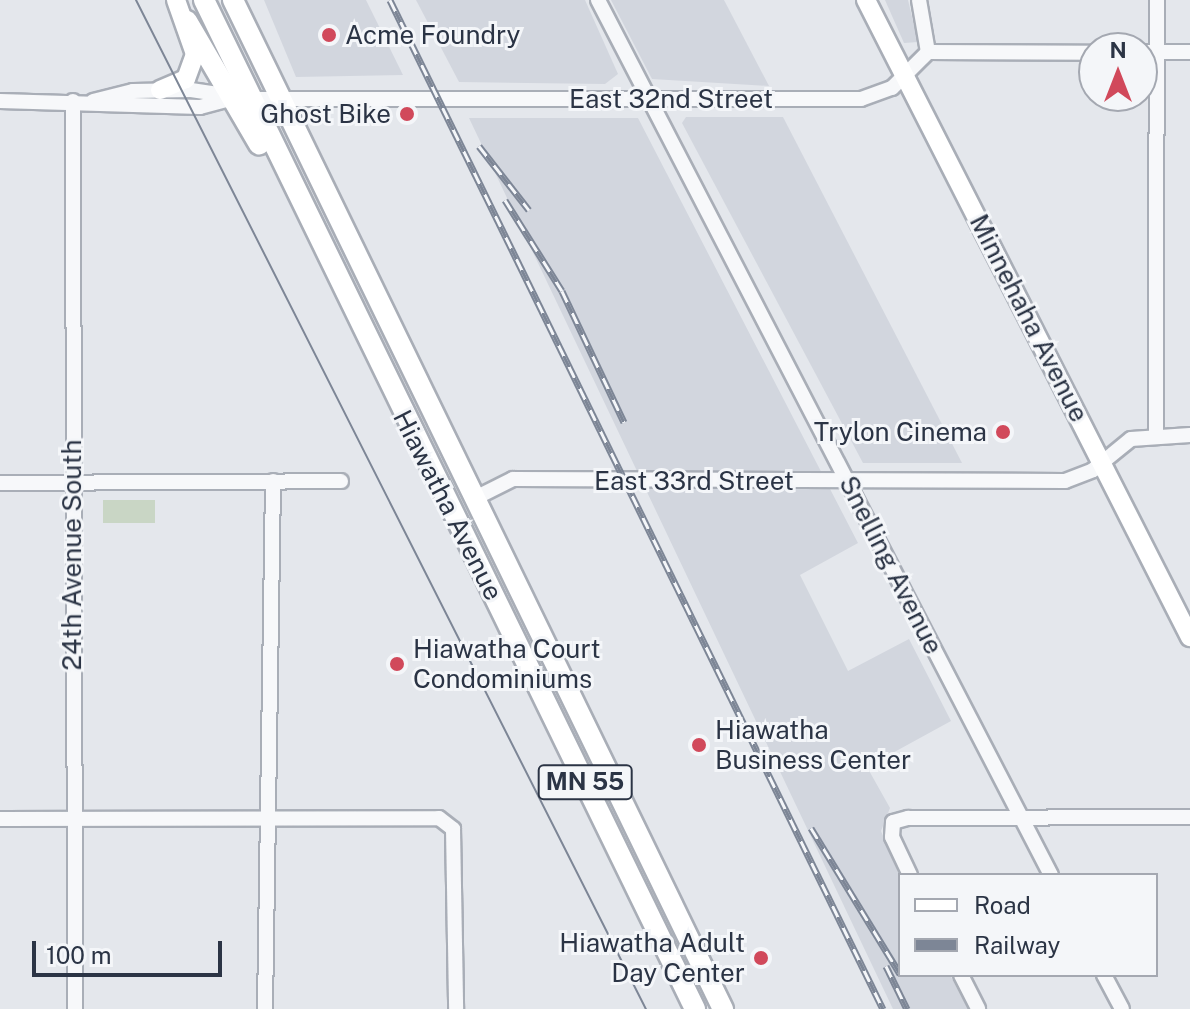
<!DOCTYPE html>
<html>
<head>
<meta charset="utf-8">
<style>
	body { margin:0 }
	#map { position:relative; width:1190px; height:1009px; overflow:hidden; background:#e4e7ec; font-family:"Public Sans",sans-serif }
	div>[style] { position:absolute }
	.built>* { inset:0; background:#d2d6de }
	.green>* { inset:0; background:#c9d6c5; transform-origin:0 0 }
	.roads { filter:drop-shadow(2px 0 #a9aeb7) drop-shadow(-2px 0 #a9aeb7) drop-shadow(0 2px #a9aeb7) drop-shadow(0 -2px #a9aeb7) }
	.minor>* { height:14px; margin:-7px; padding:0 7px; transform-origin:7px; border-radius:7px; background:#f7f8fa }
	.major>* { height:18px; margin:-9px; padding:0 9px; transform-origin:9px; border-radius:9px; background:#fff }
	.highway>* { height:20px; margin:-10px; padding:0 10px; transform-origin:10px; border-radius:10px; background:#fff }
	.tram>* { height:2px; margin:-1px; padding:0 1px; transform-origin:1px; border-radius:1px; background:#7d8696 }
	.rail>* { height:7px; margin-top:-3.5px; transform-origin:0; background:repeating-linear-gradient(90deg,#f4f6f9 0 12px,#7d8696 0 24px); box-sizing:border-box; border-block:2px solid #7d8696 }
	.dots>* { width:22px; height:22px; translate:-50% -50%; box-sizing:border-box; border:4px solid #f4f6f9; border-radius:50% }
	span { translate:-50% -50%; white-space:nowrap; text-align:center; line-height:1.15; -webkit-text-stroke:6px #f4f6f9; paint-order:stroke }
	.shield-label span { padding:2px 6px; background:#f4f6f9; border:2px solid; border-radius:6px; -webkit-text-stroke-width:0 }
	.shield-label { font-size:24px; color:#2b3445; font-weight:700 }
	.poi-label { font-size:26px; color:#2b3445 }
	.left { translate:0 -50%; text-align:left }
	.right { translate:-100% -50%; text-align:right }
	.street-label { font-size:26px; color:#2b3445 }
	.legend { position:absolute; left:898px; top:873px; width:260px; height:104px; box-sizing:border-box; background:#f4f6f9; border:2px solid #a4a8b1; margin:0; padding:10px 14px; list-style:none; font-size:24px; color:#2b3445 }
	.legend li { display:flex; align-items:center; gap:16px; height:40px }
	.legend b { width:40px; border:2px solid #a4a8b1 }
	.north { position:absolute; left:1078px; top:32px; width:80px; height:80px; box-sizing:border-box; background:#f4f6f9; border:2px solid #a4a8b1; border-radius:50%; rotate:0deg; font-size:22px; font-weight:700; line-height:32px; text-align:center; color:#2b3445 }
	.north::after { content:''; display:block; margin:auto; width:28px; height:36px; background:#d1495b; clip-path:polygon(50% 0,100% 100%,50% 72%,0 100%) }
	.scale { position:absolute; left:32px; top:941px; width:190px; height:36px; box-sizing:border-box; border:4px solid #2b3445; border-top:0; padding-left:10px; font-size:24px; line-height:28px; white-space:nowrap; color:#2b3445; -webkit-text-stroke:6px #f4f6f9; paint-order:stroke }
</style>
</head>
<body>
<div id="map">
	<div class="built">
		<div style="clip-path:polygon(264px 0,366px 0,403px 75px,296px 77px)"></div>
		<div style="clip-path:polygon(416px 0,585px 0,618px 74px,605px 84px,459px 82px)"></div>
		<div style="clip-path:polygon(611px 0,724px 0,769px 86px,652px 79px)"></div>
		<div style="clip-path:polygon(885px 0,908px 0,918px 42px,904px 43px)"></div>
		<div style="clip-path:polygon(686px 117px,783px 117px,962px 463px,863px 463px,682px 123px)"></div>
		<div style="clip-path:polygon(469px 118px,638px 118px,858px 543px,800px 575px,848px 671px,909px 639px,951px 721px,867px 767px,890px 808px,881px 831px,900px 877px,900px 975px,950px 975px,968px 1009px,893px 1009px)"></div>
	</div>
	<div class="green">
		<div style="left:103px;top:500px;width:52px;height:23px"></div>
	</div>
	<div class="roads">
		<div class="minor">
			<div style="left:598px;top:0;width:985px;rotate:62.63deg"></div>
			<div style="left:919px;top:0;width:53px;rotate:80.2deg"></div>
			<div style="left:1142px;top:52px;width:48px"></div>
			<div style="left:0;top:101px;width:200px;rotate:1.7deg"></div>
			<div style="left:200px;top:107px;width:31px;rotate:-15deg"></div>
			<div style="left:73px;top:101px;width:908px;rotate:89.87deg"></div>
			<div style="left:93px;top:101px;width:41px;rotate:-14deg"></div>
			<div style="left:133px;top:91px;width:58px;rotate:-1deg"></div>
			<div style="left:191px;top:90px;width:61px;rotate:8.5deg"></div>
			<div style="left:251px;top:99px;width:610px"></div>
			<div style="left:861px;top:99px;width:33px;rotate:-20deg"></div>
			<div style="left:892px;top:88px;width:51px;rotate:-45deg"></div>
			<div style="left:928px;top:52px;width:166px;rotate:0.3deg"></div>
			<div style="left:1156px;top:434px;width:434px;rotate:-89.9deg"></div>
			<div style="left:0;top:483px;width:341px;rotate:-0.3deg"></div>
			<div style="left:477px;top:497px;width:40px;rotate:-26.6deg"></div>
			<div style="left:513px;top:479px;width:552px;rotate:0.21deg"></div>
			<div style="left:1065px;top:481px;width:30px;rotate:-21deg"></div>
			<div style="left:1093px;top:470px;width:49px;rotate:-39.2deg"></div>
			<div style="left:1131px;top:439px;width:59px;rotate:-3.9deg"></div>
			<div style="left:0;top:819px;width:439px;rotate:-0.1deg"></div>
			<div style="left:439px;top:818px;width:18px;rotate:38deg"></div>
			<div style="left:453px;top:829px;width:180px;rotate:89deg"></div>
			<div style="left:910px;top:875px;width:42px;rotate:-115.3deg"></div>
			<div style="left:892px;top:837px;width:15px;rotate:-86deg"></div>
			<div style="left:893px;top:822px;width:16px;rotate:-15deg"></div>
			<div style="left:908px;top:818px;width:282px;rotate:-0.2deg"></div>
			<div style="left:961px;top:975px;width:38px;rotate:63deg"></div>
			<div style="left:1104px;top:975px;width:38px;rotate:62deg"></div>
			<div style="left:265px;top:1009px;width:528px;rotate:-89.13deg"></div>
		</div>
		<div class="major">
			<div style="left:866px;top:0;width:715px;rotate:63.04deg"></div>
			<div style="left:160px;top:90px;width:28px;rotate:-23deg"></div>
			<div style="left:186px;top:79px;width:27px;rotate:-70deg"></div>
			<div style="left:195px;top:54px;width:57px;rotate:-109.4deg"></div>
		</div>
		<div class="highway">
			<div style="left:204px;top:0;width:1122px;rotate:64.05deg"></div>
			<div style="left:233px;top:0;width:1122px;rotate:64.1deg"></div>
			<div style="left:187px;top:21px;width:143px;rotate:59.7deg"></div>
		</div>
	</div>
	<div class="tram">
		<div style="left:136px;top:0;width:1131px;rotate:63.19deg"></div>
	</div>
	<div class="rail">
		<div style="left:390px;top:0;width:1123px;rotate:63.96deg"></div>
		<div style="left:479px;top:146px;width:81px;rotate:52deg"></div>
		<div style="left:505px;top:200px;width:107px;rotate:57.9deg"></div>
		<div style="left:562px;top:291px;width:145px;rotate:64.7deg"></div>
		<div style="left:811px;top:828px;width:171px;rotate:58.6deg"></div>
		<div style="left:886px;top:966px;width:48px;rotate:64deg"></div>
	</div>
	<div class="dots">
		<div style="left:329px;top:35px;background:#d1495b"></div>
		<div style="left:407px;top:114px;background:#d1495b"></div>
		<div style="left:1003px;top:432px;background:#d1495b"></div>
		<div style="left:397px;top:664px;background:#d1495b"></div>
		<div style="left:699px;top:745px;background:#d1495b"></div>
		<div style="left:761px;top:958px;background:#d1495b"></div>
	</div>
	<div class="shield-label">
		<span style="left:585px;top:782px">MN 55</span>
	</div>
	<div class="poi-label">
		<span class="left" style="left:345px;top:35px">Acme Foundry</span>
		<span class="right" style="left:391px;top:114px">Ghost Bike</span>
		<span class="right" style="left:987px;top:432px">Trylon Cinema</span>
		<span class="left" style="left:413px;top:664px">Hiawatha Court<br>Condominiums</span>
		<span class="left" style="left:715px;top:745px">Hiawatha<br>Business Center</span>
		<span class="right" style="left:745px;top:958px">Hiawatha Adult<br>Day Center</span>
	</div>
	<div class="street-label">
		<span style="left:671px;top:99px">East 32nd Street</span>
		<span style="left:1029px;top:318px;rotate:63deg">Minnehaha Avenue</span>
		<span style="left:694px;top:481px">East 33rd Street</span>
		<span style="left:448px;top:505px;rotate:63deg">Hiawatha Avenue</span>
		<span style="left:72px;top:555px;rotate:-90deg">24th Avenue South</span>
		<span style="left:891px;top:565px;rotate:63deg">Snelling Avenue</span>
	</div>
	<ul class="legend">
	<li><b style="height:10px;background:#fff"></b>Road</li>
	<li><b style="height:10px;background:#7d8696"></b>Railway</li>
	</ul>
	<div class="north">N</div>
	<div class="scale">100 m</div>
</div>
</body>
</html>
